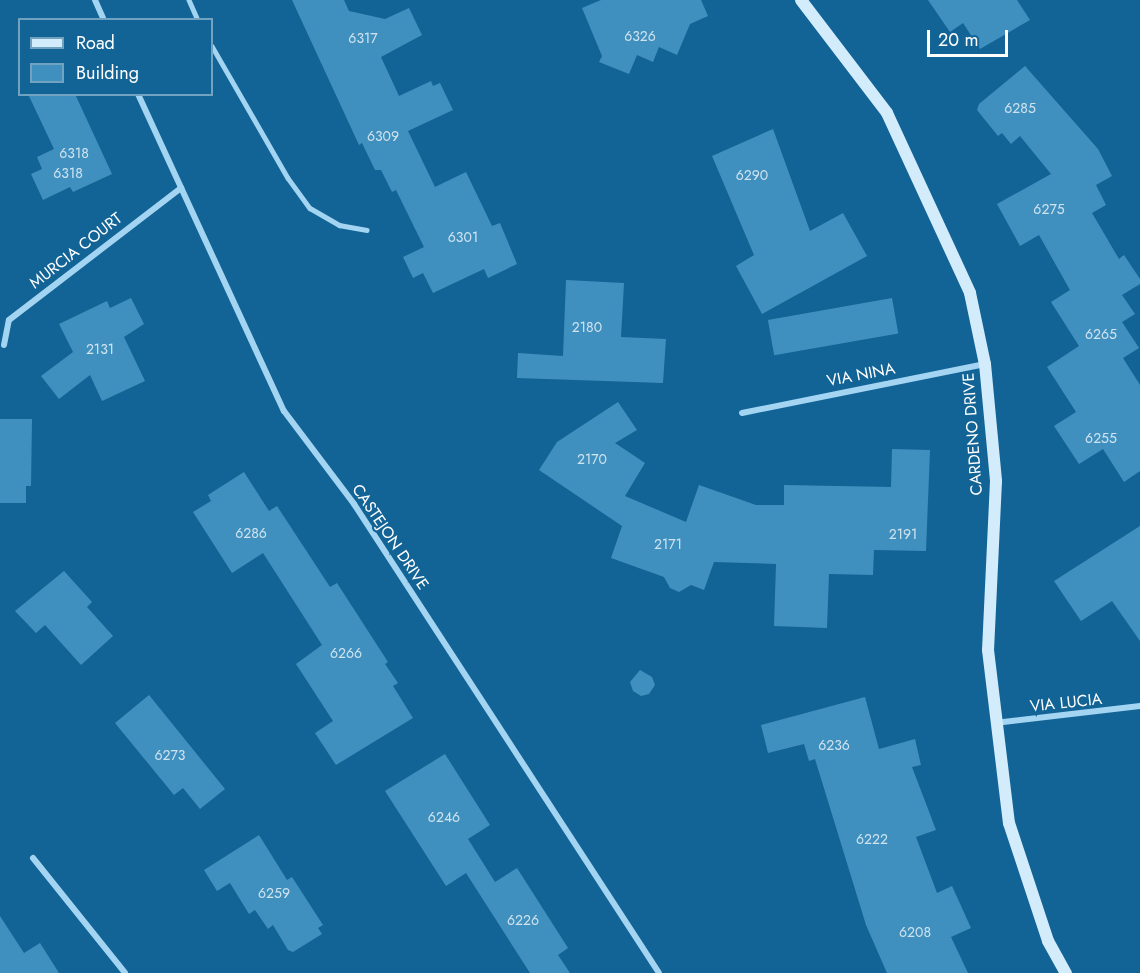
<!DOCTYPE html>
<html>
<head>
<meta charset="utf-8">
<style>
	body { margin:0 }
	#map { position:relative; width:1140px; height:973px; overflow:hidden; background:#136496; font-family:Jost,sans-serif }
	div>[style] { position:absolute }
	.building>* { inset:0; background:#4090bf; transform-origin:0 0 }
	.lane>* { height:4.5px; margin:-2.25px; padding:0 2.25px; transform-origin:2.25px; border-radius:2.25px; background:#a3d5f3 }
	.street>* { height:6px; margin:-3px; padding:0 3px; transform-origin:3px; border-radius:3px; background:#a3d5f3 }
	.secondary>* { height:12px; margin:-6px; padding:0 6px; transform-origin:6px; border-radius:6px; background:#d3ecfc }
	span { translate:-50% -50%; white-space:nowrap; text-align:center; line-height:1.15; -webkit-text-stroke:4.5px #136496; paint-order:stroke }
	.number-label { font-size:14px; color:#cfe3ef }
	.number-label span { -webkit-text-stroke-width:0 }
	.street-label { font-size:16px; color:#fff }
	.legend { position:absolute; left:18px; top:18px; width:195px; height:78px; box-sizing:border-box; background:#136496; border:2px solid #71a2c0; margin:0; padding:8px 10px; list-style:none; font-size:18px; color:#fff }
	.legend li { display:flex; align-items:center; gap:12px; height:30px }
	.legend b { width:30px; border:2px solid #71a2c0 }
	.scale { position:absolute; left:927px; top:30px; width:81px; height:27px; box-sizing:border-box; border:3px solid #fff; border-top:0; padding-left:8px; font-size:18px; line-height:21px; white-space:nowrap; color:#fff; -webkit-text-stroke:4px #136496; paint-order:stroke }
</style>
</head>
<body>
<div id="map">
	<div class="building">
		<div style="clip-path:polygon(292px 0,344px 0,349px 11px,385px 19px,409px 8px,422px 35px,381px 57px,399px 96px,431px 81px,433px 86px,440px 83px,453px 110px,408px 131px,435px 187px,466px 172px,492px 226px,500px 223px,517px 264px,488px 278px,484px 269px,433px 293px,423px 273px,413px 278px,403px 257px,424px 247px,396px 190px,392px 192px,381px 170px,375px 170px,362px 143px,359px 145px)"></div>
		<div style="clip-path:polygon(601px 0,701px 0,708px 16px,690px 24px,677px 55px,659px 47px,653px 62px,637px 55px,629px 74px,599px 62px,602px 56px,582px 8px)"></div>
		<div style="clip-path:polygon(928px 0,1017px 0,1030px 20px,980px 49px,963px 23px,950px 32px)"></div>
		<div style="clip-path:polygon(1025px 66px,1098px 149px,1112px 176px,1096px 185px,1106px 205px,1092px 213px,1119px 259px,1124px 255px,1140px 279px,1140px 284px,1122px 295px,1135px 314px,1122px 322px,1139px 348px,1123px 358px,1140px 385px,1140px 471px,1124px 482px,1103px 449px,1079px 464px,1054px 426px,1076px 412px,1047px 367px,1079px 346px,1051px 302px,1070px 290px,1039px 235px,1020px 246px,997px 204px,1051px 174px,1020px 136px,1011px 144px,1002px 133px,998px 136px,977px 110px,979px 104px)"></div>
		<div style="clip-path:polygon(28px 94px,75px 94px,112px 174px,73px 192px,70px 187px,43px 200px,31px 174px,42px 169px,37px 157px,54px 149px)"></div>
		<div style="clip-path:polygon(773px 129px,810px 231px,843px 213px,867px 256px,762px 314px,736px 266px,754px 255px,712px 156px)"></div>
		<div style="clip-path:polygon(566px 280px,624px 283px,621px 337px,666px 339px,663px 383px,517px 378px,518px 353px,563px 356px)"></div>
		<div style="clip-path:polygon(131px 298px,144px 324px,124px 337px,145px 381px,102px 401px,90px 375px,59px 399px,41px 376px,73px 352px,59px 324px,107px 301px,110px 308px)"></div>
		<div style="left:892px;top:298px;width:36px;height:126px;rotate:80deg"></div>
		<div style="clip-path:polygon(618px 402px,637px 430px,615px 443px,645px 463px,625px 496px,686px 522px,699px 485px,756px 505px,784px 505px,784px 485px,891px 487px,892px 449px,930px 450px,926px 551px,874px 550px,873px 575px,829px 574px,827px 628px,774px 626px,776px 564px,714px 562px,704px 590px,691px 585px,679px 592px,670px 588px,664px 577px,611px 558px,622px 526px,539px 470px,557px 442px)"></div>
		<div style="clip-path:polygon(0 419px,32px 419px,31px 486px,26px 486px,26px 503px,0 503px)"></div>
		<div style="clip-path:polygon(244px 472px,269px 511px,277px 506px,330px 587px,337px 583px,388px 662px,385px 664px,398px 683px,393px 686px,413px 718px,336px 765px,315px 733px,333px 721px,296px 664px,322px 645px,263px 553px,232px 573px,193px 512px,211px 501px,208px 495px)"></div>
		<div style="clip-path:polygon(1140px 526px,1140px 641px,1112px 601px,1081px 621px,1054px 581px)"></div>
		<div style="clip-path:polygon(64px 571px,92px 602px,87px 607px,113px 636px,81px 665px,45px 625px,36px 633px,15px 611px)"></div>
		<div style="clip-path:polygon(640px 670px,652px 677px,655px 685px,649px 694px,641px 696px,633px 691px,630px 682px)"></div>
		<div style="clip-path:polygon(149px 695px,225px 789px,200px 809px,183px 788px,174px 795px,115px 723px)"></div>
		<div style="clip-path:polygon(865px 697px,879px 749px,915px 739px,921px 765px,912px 767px,936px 830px,916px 837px,937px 893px,952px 886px,971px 928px,951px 937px,968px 973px,887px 973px,866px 925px,815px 759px,809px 761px,804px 744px,768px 753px,761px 725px)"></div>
		<div style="clip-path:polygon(445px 754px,490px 825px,468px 839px,495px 882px,517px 868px,568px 948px,558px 955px,570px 973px,530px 973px,466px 873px,446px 886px,385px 791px)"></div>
		<div style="clip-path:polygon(259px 835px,287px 880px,292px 877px,323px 925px,318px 928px,322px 934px,293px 952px,288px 950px,273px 925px,268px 929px,255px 910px,249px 914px,230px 883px,217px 891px,204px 870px)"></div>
		<div style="clip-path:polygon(0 916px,24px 953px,40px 943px,59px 973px,0 973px)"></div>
	</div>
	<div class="lane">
		<div style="left:189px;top:0;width:22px;rotate:66deg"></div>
		<div style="left:212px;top:46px;width:152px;rotate:60.1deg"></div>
		<div style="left:288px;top:178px;width:37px;rotate:54deg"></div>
		<div style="left:310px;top:208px;width:34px;rotate:30deg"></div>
		<div style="left:339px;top:225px;width:28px;rotate:10deg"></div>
	</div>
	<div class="street">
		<div style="left:95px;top:0;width:22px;rotate:66deg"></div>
		<div style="left:138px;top:94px;width:349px;rotate:65.3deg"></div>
		<div style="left:284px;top:411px;width:116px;rotate:53deg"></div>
		<div style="left:354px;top:504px;width:559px;rotate:56.96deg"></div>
		<div style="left:4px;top:345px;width:25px;rotate:-79deg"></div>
		<div style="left:9px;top:320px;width:217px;rotate:-37.5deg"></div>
		<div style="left:742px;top:413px;width:248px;rotate:-11.4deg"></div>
		<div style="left:995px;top:723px;width:146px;rotate:-6.7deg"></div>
		<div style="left:33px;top:858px;width:147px;rotate:51.3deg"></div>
	</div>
	<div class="secondary">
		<div style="left:801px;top:0;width:142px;rotate:52.7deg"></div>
		<div style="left:887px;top:113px;width:198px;rotate:65.2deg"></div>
		<div style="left:970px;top:293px;width:73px;rotate:78.1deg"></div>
		<div style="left:985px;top:364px;width:118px;rotate:84.6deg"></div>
		<div style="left:996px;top:481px;width:169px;rotate:92.7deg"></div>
		<div style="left:988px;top:650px;width:174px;rotate:83.1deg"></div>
		<div style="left:1009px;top:823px;width:124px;rotate:71.7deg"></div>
		<div style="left:1048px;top:941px;width:37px;rotate:61deg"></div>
	</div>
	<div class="number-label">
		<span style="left:640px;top:36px">6326</span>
		<span style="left:363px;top:38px">6317</span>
		<span style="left:1020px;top:108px">6285</span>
		<span style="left:383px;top:136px">6309</span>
		<span style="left:74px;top:153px">6318</span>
		<span style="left:68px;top:173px">6318</span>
		<span style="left:752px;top:175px">6290</span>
		<span style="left:1049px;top:209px">6275</span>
		<span style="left:463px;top:237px">6301</span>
		<span style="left:587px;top:327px">2180</span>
		<span style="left:1101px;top:334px">6265</span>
		<span style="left:100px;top:349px">2131</span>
		<span style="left:1101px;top:438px">6255</span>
		<span style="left:592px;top:459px">2170</span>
		<span style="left:251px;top:533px">6286</span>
		<span style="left:903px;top:534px">2191</span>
		<span style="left:668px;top:544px">2171</span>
		<span style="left:346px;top:653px">6266</span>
		<span style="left:834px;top:745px">6236</span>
		<span style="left:170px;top:755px">6273</span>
		<span style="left:444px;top:817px">6246</span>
		<span style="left:872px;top:839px">6222</span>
		<span style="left:274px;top:893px">6259</span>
		<span style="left:523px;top:920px">6226</span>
		<span style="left:915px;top:932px">6208</span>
	</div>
	<div class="street-label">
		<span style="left:76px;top:251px;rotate:-38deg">MURCIA COURT</span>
		<span style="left:861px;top:375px;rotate:-11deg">VIA NINA</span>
		<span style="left:973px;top:434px;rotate:-94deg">CARDENO DRIVE</span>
		<span style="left:390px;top:537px;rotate:56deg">CASTEJON DRIVE</span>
		<span style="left:1066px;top:703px;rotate:-6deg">VIA LUCIA</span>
	</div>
	<ul class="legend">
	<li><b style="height:8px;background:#d3ecfc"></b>Road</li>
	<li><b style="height:16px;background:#4090bf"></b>Building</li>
	</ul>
	<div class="scale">20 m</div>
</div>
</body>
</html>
